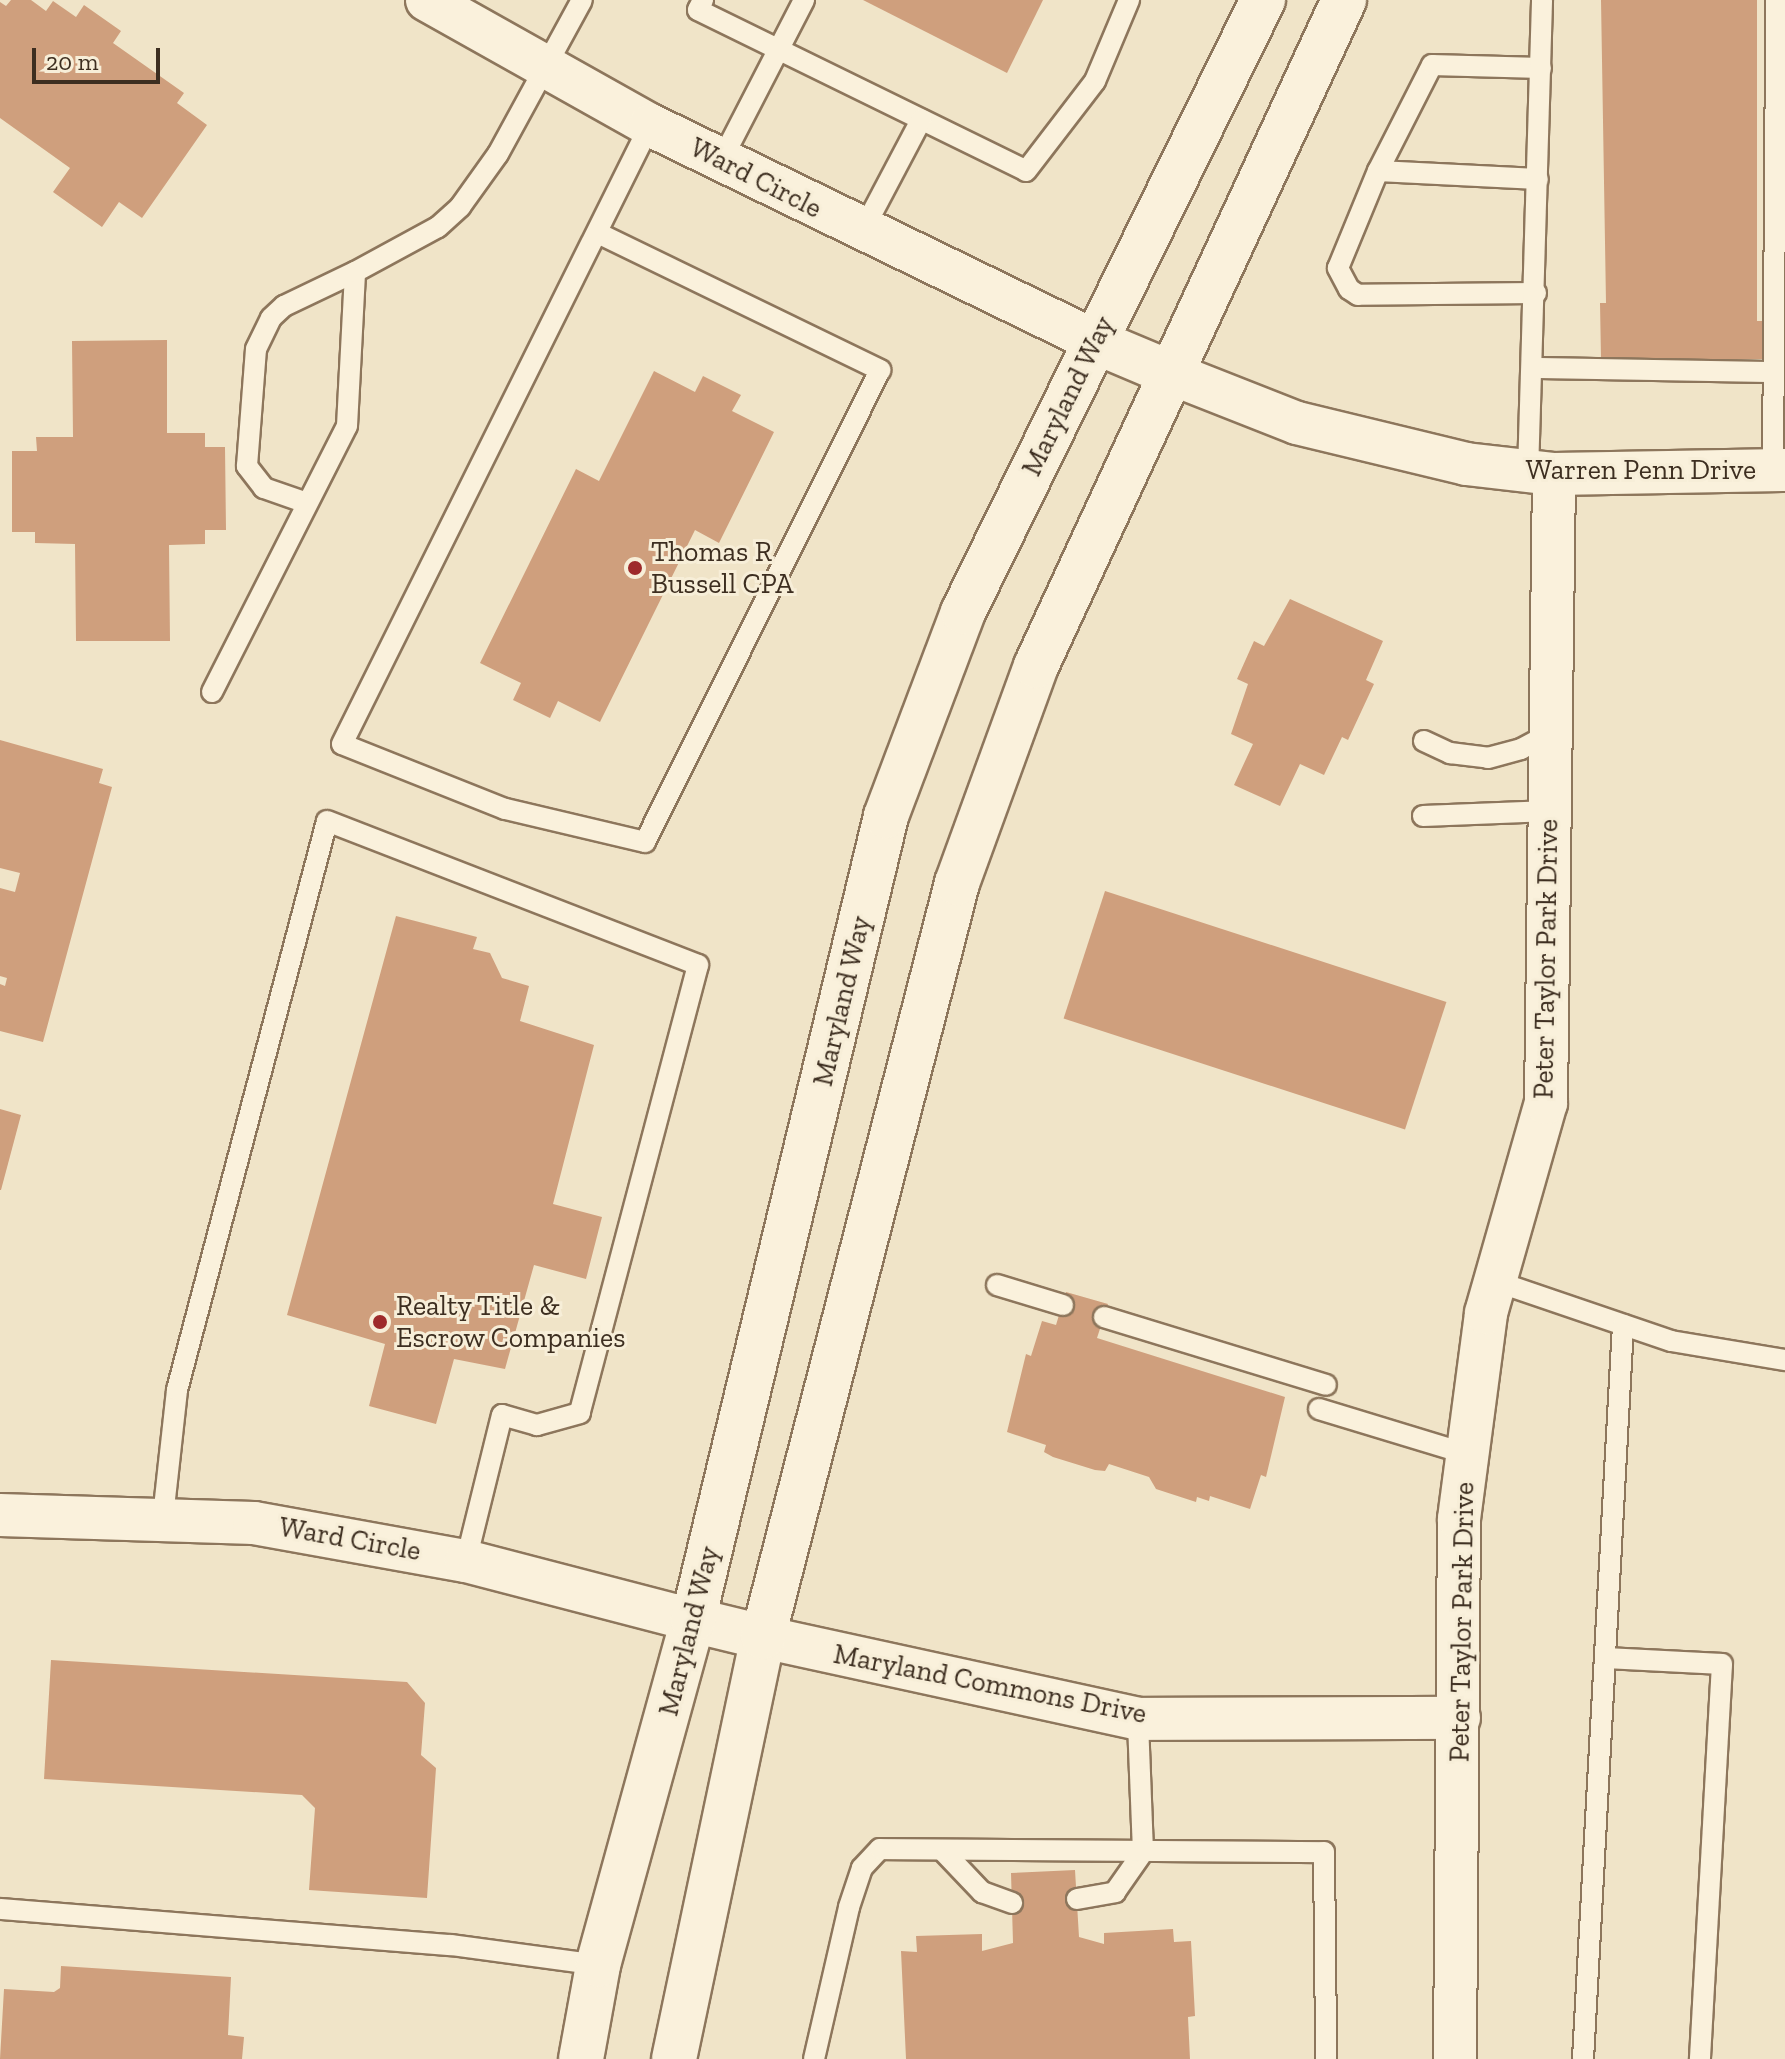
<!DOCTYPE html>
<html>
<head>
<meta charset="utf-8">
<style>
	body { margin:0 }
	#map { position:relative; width:1785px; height:2059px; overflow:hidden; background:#f0e4c8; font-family:"Zilla Slab",serif }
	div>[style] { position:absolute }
	.building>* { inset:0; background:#cf9f7d; transform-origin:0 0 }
	.roads { filter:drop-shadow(2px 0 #8d765c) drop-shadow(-2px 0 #8d765c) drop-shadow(0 2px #8d765c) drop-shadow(0 -2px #8d765c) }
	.service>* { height:20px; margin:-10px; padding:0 10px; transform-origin:10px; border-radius:10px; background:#faf1dc }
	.minor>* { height:42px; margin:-21px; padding:0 21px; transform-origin:21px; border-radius:21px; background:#faf1dc }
	.secondary>* { height:44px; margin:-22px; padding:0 22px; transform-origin:22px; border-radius:22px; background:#faf1dc }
	.dots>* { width:22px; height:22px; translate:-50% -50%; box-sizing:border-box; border:4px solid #f7eed8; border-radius:50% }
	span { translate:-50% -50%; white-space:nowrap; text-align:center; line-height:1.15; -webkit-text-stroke:6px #f7eed8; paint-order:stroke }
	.street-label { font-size:28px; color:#3d2e20 }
	.poi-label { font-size:28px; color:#3d2e20 }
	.left { translate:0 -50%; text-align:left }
	.scale { position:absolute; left:32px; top:48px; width:128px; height:36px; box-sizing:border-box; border:4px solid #3d2e20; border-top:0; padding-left:10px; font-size:24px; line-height:28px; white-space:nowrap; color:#3d2e20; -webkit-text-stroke:6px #f7eed8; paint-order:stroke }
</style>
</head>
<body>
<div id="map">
	<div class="building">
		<div style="clip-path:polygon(11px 0,31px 0,46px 11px,53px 1px,76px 17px,84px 5px,121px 31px,113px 43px,184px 93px,177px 103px,207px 125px,142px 218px,119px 202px,102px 227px,53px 192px,70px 168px,0 118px,0 2px,6px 6px)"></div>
		<div style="clip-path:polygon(863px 0,1043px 0,1007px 73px)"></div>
		<div style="clip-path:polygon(1601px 0,1757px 0,1757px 321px,1764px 321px,1763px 359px,1601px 359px,1600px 303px,1606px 303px)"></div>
		<div style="clip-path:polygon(167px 340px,167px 433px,205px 433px,205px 447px,225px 447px,226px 530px,205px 530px,205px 544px,169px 545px,170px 641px,76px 641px,75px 544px,35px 543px,35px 532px,12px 532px,12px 451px,37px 451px,36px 437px,73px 437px,72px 341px)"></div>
		<div style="clip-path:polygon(654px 371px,695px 392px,703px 376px,741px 395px,732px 411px,774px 432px,719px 543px,695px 530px,600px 722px,558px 701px,550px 718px,513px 700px,521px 683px,480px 663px,576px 469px,599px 481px)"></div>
		<div style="clip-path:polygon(1290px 599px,1383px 641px,1366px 680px,1374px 684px,1348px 740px,1342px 737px,1324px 775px,1300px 764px,1280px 806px,1234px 785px,1253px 744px,1231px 734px,1248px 684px,1237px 679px,1254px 641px,1264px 646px)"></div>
		<div style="clip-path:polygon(0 740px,103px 769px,99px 783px,112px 787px,43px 1042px,0 1031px,0 984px,5px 986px,7px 978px,0 976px,0 888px,15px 892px,20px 873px,0 868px)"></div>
		<div style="left:1105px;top:891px;width:359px;height:134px;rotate:18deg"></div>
		<div style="clip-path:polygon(396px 916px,477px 937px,473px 949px,490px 953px,502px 978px,529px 986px,520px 1021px,594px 1045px,553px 1204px,602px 1217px,586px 1279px,534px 1265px,505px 1369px,454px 1359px,436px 1424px,369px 1406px,385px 1344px,287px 1315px)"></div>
		<div style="clip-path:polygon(0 1109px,21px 1115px,1px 1190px,0 1190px)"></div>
		<div style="clip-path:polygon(1066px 1292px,1108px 1304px,1097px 1338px,1285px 1397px,1266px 1477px,1261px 1475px,1250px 1509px,1210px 1496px,1209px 1501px,1197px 1497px,1196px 1502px,1156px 1489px,1149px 1477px,1109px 1464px,1105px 1471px,1095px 1470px,1053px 1457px,1044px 1452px,1046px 1445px,1007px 1432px,1026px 1354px,1031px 1356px,1042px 1321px,1056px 1325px)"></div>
		<div style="clip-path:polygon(51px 1660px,407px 1682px,425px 1703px,421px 1755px,436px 1768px,427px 1898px,309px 1890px,315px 1808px,302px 1795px,44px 1779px)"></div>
		<div style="clip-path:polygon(1075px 1870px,1079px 1937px,1104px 1944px,1104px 1933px,1173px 1929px,1174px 1942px,1191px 1941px,1195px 2016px,1188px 2017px,1190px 2059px,906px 2059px,901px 1951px,917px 1952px,916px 1936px,982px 1934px,982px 1951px,1013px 1943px,1011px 1873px)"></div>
		<div style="clip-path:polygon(61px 1966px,231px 1977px,228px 2035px,244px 2037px,242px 2059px,0 2059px,4px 1989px,54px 1992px,60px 1988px)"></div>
	</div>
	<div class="roads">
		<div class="service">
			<div style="left:703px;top:0;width:11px;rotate:117deg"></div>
			<div style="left:698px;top:10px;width:365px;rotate:26.1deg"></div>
			<div style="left:1026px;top:171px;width:113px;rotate:-52.5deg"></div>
			<div style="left:1095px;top:81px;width:88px;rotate:-67.2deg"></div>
			<div style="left:721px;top:161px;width:181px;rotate:-62.7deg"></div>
			<div style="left:1378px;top:171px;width:160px;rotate:2.9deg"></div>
			<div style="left:862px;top:232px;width:127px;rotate:-62.2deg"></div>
			<div style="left:598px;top:233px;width:314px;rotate:25.9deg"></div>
			<div style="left:880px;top:370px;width:527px;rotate:116.47deg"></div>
			<div style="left:645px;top:842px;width:144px;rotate:-166.7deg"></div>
			<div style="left:505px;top:809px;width:175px;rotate:-158.3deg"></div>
			<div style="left:342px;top:744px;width:691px;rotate:-63.55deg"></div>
			<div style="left:1536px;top:293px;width:178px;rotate:179.4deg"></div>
			<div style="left:1358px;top:295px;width:11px;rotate:-146deg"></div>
			<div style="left:1349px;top:289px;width:24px;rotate:-118deg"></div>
			<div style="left:1338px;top:268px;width:105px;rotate:-67.6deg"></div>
			<div style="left:1378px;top:171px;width:119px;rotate:-63deg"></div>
			<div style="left:1432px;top:65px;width:109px;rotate:1.6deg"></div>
			<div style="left:1535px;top:368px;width:237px;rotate:1deg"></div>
			<div style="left:1773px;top:470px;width:470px;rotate:-89.6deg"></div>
			<div style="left:1528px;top:473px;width:473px;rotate:-88.3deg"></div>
			<div style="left:307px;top:503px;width:46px;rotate:-160.8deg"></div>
			<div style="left:264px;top:488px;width:28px;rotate:-128deg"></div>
			<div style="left:247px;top:466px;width:117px;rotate:-85.6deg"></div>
			<div style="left:256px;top:349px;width:34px;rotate:-64deg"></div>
			<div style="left:271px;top:318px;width:18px;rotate:-43deg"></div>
			<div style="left:284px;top:306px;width:79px;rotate:-25.6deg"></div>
			<div style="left:212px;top:692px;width:298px;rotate:-63.1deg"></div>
			<div style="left:347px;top:426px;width:154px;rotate:-87deg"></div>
			<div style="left:355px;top:272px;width:94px;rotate:-28.5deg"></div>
			<div style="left:438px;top:227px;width:30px;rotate:-42deg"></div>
			<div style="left:460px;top:207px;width:65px;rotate:-54.4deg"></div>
			<div style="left:498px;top:154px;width:175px;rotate:-61.4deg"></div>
			<div style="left:1424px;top:741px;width:29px;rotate:25deg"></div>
			<div style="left:1450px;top:753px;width:38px;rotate:7deg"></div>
			<div style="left:1488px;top:758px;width:34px;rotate:-15deg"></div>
			<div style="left:1521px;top:749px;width:34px;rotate:-28deg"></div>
			<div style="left:1423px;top:816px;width:127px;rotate:-2.3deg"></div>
			<div style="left:1495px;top:1281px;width:186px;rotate:18.8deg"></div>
			<div style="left:1671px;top:1341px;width:116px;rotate:9.5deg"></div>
			<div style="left:997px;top:1285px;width:69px;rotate:16.9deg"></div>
			<div style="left:1104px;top:1317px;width:232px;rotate:17deg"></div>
			<div style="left:1319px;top:1409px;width:155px;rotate:16.9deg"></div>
			<div style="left:163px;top:1517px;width:128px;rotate:-83.7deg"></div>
			<div style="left:177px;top:1390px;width:588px;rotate:-75.23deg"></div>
			<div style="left:327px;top:821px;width:398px;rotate:21.2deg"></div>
			<div style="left:698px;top:965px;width:463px;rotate:104.8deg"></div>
			<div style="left:580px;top:1413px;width:45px;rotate:164.4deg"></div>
			<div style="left:537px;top:1425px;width:36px;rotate:-164deg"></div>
			<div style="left:502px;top:1415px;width:150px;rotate:103.9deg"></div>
			<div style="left:1606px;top:1658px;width:116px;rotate:3deg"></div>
			<div style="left:1722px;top:1664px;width:396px;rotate:93.2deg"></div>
			<div style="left:943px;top:1851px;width:57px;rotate:46.4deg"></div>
			<div style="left:982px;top:1892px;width:32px;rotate:20deg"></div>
			<div style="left:1077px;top:1899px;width:39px;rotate:-10deg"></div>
			<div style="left:1115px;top:1892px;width:49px;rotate:-55deg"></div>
			<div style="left:1143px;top:1852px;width:133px;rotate:-92.2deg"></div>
			<div style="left:0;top:1909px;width:452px;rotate:4.6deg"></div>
			<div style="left:451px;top:1945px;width:148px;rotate:7.7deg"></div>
			<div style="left:814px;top:2059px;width:156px;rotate:-77deg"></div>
			<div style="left:849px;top:1907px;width:41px;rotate:-71.6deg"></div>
			<div style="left:862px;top:1868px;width:26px;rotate:-47deg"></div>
			<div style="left:880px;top:1849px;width:444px;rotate:0.4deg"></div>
			<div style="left:1324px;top:1852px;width:207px;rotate:89.4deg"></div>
			<div style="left:1583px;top:2059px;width:735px;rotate:-86.88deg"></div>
		</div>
		<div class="minor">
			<div style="left:427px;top:0;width:256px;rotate:29.3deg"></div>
			<div style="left:650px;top:125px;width:494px;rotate:25.9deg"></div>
			<div style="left:1175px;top:375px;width:131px;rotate:21.5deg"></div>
			<div style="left:1297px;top:423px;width:174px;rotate:13.6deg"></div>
			<div style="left:1466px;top:464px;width:89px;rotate:6.5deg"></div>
			<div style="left:1554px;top:474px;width:231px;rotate:-1deg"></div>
			<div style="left:0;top:1515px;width:254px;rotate:1.8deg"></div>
			<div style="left:254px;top:1523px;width:215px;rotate:10.2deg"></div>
			<div style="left:466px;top:1561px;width:235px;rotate:14.6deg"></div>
			<div style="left:763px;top:1637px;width:384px;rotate:12.3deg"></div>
			<div style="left:1138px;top:1719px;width:321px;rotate:-0.2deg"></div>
			<div style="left:1455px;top:2059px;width:540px;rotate:-89.58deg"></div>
			<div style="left:1459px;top:1519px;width:208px;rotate:-82.5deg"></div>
			<div style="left:1486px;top:1313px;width:218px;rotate:-74.1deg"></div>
			<div style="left:1546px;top:1103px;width:629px;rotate:-89.27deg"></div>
		</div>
		<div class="secondary">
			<div style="left:1094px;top:341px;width:88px;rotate:22.8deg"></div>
			<div style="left:693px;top:1620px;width:72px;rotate:13.7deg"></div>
			<div style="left:581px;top:2059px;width:96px;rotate:-79.7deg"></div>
			<div style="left:598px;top:1965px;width:358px;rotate:-74.6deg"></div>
			<div style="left:693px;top:1620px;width:827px;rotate:-76.5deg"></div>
			<div style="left:886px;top:816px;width:218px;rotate:-69.3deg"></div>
			<div style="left:963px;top:612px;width:682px;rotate:-63.89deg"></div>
			<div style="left:674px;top:2059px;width:431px;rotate:-78.1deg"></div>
			<div style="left:763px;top:1637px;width:779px;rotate:-75.57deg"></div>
			<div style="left:957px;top:883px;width:231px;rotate:-70deg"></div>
			<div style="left:1036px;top:666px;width:734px;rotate:-65.18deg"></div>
		</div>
	</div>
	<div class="dots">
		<div style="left:635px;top:568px;background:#9e2a2b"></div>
		<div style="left:380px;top:1322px;background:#9e2a2b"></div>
	</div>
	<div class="street-label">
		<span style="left:756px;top:178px;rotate:27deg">Ward Circle</span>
		<span style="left:1068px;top:396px;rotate:-64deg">Maryland Way</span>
		<span style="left:1641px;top:470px">Warren Penn Drive</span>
		<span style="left:1546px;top:959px;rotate:-89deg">Peter Taylor Park Drive</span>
		<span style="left:842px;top:1001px;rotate:-77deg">Maryland Way</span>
		<span style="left:350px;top:1539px;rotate:10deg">Ward Circle</span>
		<span style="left:1462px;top:1622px;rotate:-89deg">Peter Taylor Park Drive</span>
		<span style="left:689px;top:1631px;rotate:-76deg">Maryland Way</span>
		<span style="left:990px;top:1684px;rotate:11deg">Maryland Commons Drive</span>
	</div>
	<div class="poi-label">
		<span class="left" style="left:651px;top:568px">Thomas R<br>Bussell CPA</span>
		<span class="left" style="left:396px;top:1322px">Realty Title &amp;<br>Escrow Companies</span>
	</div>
	<div class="scale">20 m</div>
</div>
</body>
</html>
